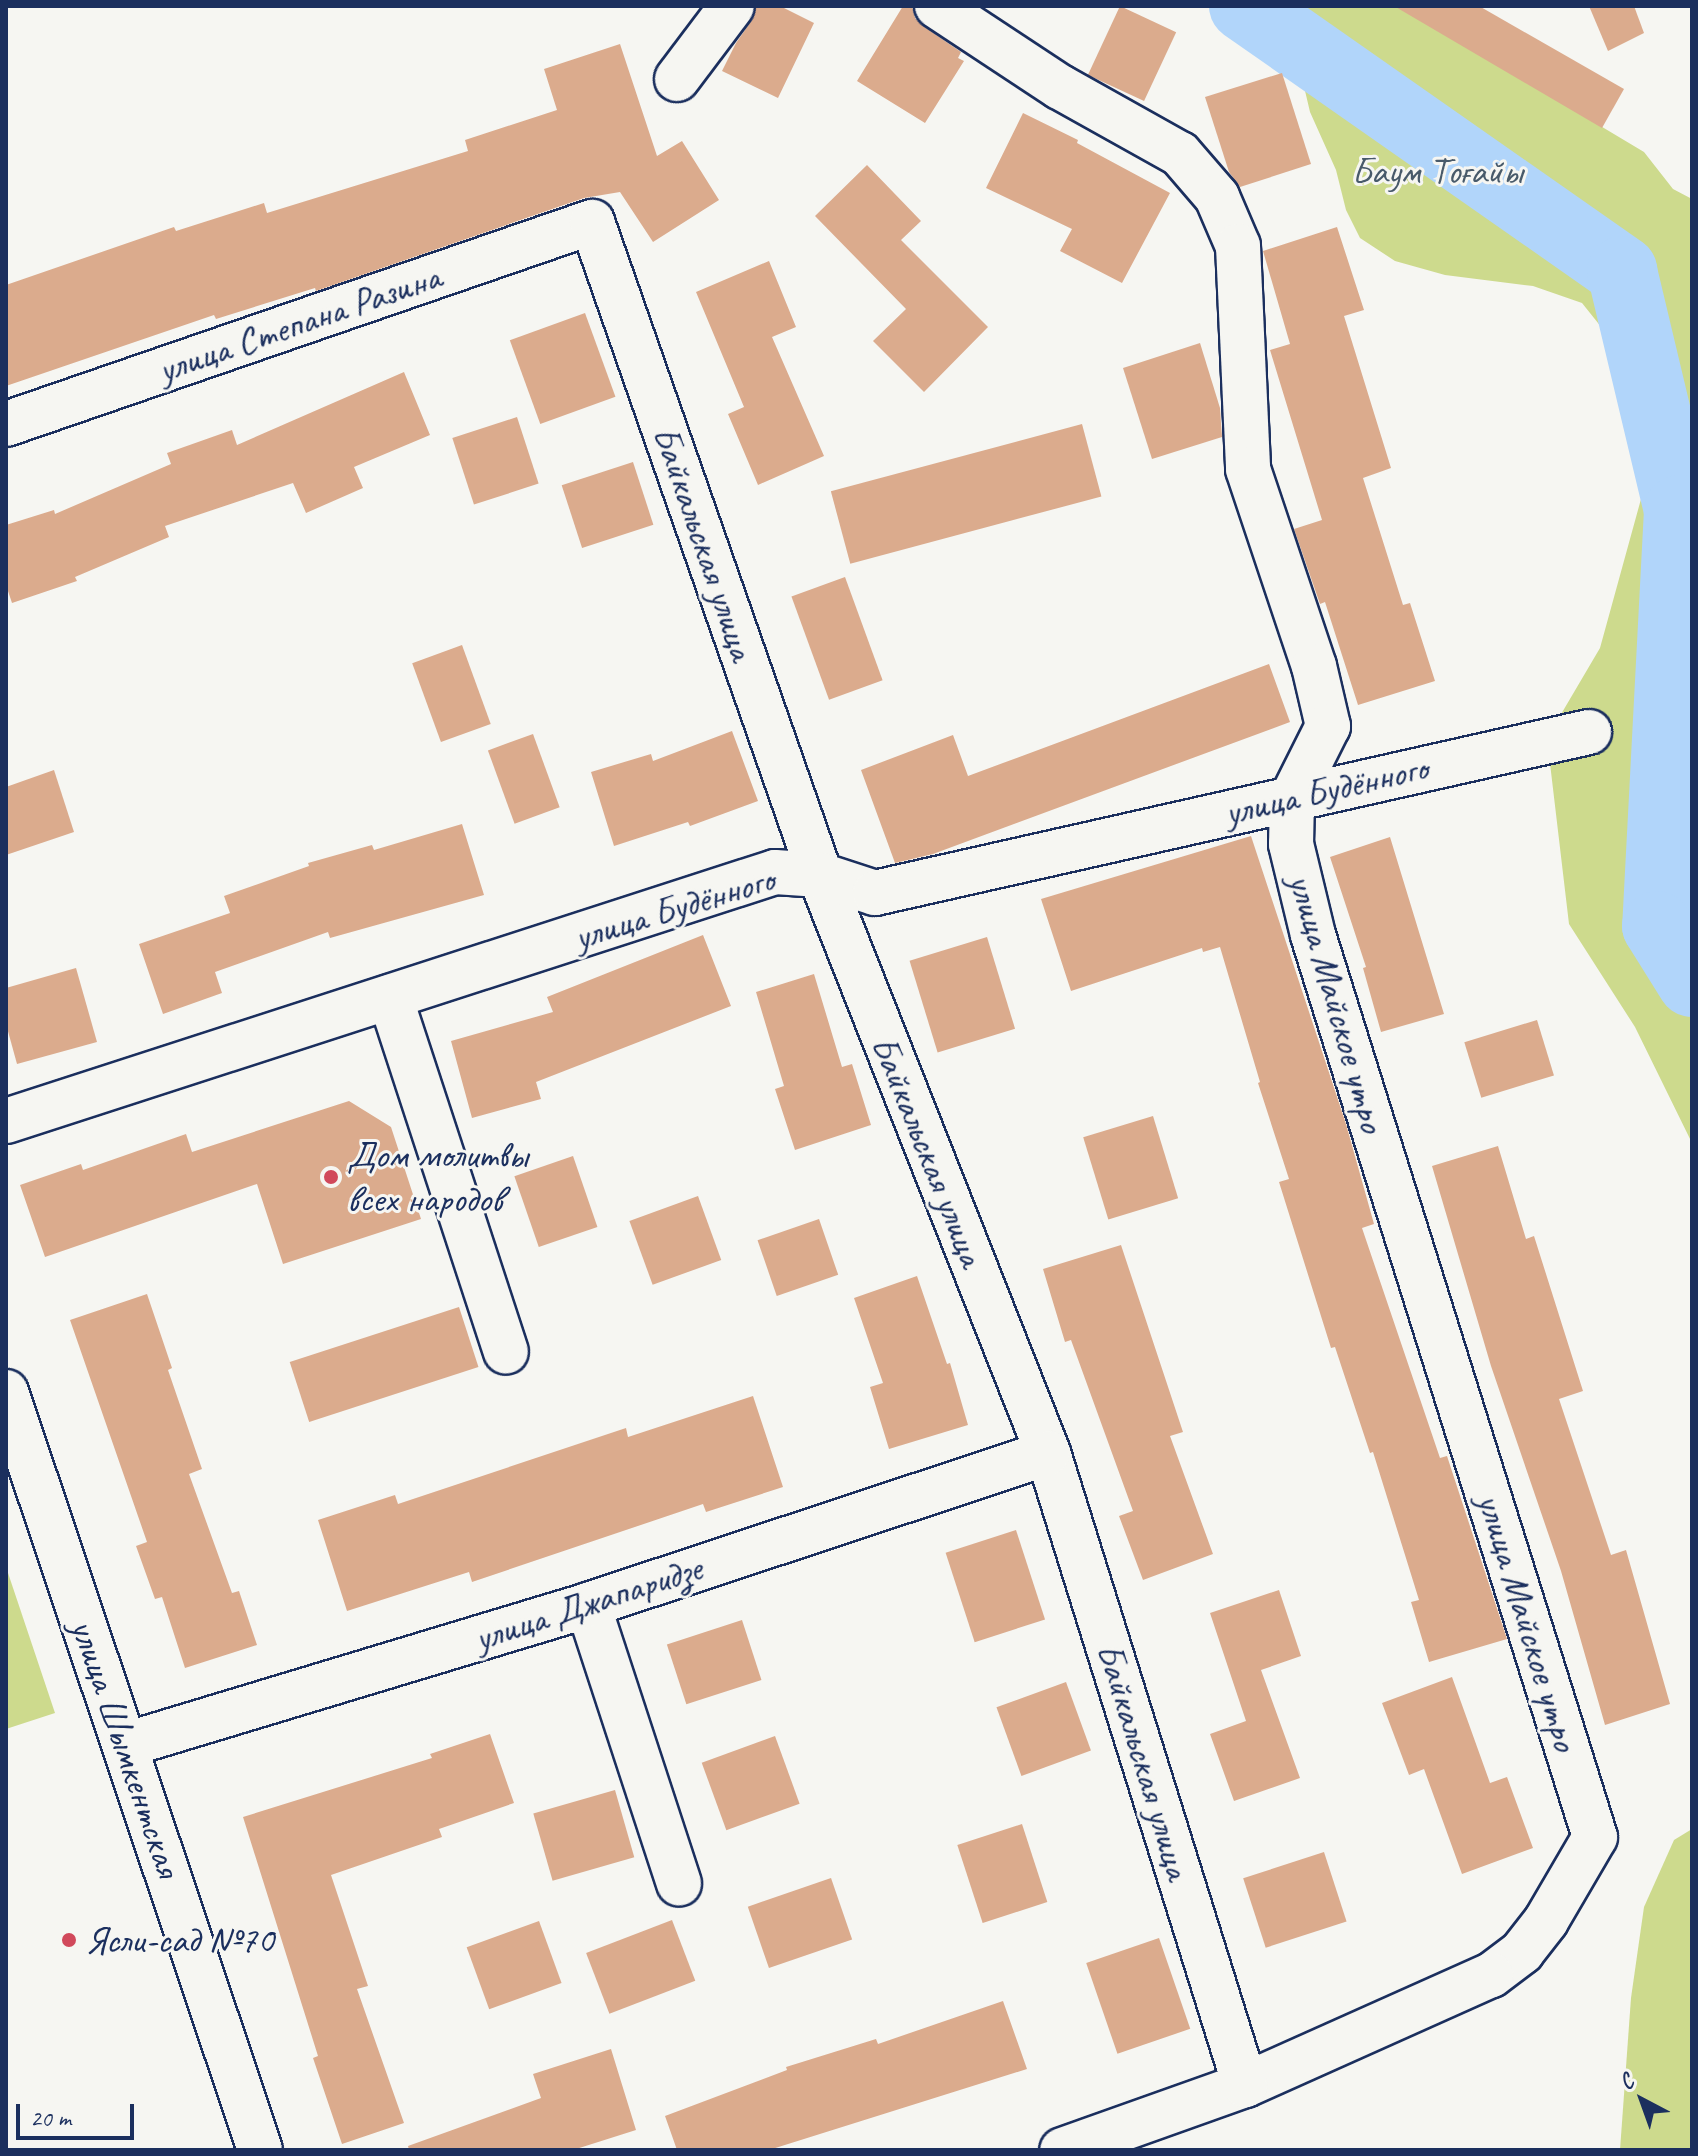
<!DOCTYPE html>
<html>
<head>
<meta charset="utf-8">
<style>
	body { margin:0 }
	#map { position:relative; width:1698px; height:2156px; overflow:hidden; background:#f6f6f2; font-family:Caveat,sans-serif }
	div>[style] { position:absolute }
	.green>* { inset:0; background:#cdda8d }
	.river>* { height:70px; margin:-35px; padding:0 35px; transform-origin:35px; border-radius:35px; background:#b1d5fa }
	.building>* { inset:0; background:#dbab8d; transform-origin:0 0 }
	.roads { filter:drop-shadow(2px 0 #1b2f5e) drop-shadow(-2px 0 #1b2f5e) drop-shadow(0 2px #1b2f5e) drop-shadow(0 -2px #1b2f5e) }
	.minor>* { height:44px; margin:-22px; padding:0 22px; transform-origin:22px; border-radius:22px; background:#f6f6f2 }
	.dots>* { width:22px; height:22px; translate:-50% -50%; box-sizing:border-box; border:4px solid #f6f6f2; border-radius:50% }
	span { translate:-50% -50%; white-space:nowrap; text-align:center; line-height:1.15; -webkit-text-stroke:6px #f6f6f2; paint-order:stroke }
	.park-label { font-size:38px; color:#485a6a }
	.street-label { font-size:38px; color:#1b2f5e }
	.poi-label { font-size:38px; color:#1b2f5e }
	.left { translate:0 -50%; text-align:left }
	.frame { position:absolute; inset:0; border:8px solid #1b2f5e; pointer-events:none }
	.north { position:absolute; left:1602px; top:2060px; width:80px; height:80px; -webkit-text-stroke:6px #f6f6f2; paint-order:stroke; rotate:319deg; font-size:22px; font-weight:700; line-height:32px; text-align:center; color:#1b2f5e }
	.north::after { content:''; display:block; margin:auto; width:28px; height:36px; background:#1b2f5e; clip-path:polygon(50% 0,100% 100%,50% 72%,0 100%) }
	.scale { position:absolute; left:16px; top:2104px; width:118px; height:36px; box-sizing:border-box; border:4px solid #1b2f5e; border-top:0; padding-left:10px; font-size:24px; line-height:28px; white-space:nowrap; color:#1b2f5e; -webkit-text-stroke:6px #f6f6f2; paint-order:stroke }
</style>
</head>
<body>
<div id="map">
	<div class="green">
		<div style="clip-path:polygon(1281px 6px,1400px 6px,1644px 152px,1673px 189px,1692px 199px,1692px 1143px,1635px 1027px,1569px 924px,1547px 738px,1600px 648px,1641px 499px,1649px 424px,1626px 358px,1582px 303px,1533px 286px,1445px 275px,1395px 261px,1360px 238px,1346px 210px,1336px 170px,1310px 112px,1298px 61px,1268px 11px)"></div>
		<div style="clip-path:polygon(6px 1567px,55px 1713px,6px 1729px)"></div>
		<div style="clip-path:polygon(1692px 1829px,1692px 2150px,1620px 2150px,1631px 1998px,1644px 1907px,1674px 1840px)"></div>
	</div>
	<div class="river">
		<div style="left:1244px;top:6px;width:462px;rotate:35deg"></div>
		<div style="left:1622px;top:271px;width:246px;rotate:76.6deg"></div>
		<div style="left:1679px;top:510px;width:417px;rotate:93deg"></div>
		<div style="left:1657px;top:926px;width:66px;rotate:58deg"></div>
	</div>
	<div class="building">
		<div style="clip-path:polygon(756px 6px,780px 6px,814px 23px,778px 98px,722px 71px,736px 43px,752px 20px)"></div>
		<div style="clip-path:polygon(903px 6px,912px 6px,915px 18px,923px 26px,961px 52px,958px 58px,964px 61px,925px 123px,857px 81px)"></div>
		<div style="left:1120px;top:6px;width:62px;height:76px;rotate:25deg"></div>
		<div style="clip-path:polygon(1394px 6px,1479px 6px,1624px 89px,1602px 128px)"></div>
		<div style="clip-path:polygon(1589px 6px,1634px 6px,1644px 33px,1608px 51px)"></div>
		<div style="clip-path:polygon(620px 44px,657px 156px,682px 141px,719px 200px,653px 242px,620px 192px,584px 198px,316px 291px,315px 288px,216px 319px,214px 315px,6px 386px,6px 285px,174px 227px,176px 231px,264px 203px,267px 213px,468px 151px,465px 140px,557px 110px,544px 69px)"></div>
		<div style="clip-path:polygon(1282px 73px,1311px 164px,1240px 187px,1229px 172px,1205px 97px)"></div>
		<div style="clip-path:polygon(1023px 113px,1078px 140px,1077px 143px,1170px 193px,1122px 283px,1060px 251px,1072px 229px,986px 188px)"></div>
		<div style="clip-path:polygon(867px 165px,921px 221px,901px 240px,988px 327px,924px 392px,873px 341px,906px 309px,815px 216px)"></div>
		<div style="clip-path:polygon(1337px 227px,1364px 310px,1344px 316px,1391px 468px,1363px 478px,1403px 605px,1410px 603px,1435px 681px,1358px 705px,1325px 602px,1320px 604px,1294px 529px,1322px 520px,1270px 350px,1290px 344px,1263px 251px)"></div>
		<div style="clip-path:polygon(769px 261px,796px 327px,772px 337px,824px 456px,758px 485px,728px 414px,744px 407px,696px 292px)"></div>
		<div style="left:585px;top:313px;width:89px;height:80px;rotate:70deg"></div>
		<div style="clip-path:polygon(1200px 343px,1220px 408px,1222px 437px,1152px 459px,1123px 368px)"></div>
		<div style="clip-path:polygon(404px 372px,430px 435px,354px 467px,363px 488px,306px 513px,293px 483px,165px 526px,169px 537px,75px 577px,77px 581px,12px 603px,6px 585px,6px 525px,54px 510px,55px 514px,171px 464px,167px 453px,232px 430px,237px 445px)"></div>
		<div style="left:517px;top:417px;width:70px;height:68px;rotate:72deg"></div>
		<div style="left:1082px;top:424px;width:75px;height:260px;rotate:75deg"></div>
		<div style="left:633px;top:462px;width:66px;height:75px;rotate:72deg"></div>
		<div style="left:845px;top:577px;width:110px;height:57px;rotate:70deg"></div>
		<div style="left:462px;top:645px;width:84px;height:53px;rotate:70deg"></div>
		<div style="clip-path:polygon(1269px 664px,1290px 722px,933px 854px,895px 863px,861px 770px,953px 735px,968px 776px)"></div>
		<div style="clip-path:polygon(732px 731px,758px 801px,690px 826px,688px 822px,614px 846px,591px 772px,651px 754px,653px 761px)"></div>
		<div style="left:533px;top:734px;width:78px;height:48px;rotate:70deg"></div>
		<div style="clip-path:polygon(54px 770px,74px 832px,6px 855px,6px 787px)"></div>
		<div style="clip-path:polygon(462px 824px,484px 895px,330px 938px,328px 932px,215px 972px,222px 993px,163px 1014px,139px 944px,230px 913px,224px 896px,309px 866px,308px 863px,372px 845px,374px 850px)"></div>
		<div style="clip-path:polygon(1251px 836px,1346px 1124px,1374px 1224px,1362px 1228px,1440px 1458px,1447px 1456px,1507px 1639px,1429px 1662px,1411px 1602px,1419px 1600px,1373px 1452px,1370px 1453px,1335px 1347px,1331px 1348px,1279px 1182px,1289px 1179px,1258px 1083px,1260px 1082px,1220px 947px,1203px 952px,1202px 948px,1071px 991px,1041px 899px)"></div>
		<div style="clip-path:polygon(1390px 837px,1444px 1014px,1381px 1032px,1363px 968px,1366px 967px,1330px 857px)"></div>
		<div style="clip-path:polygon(703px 935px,731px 1006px,536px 1082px,541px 1099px,472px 1118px,451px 1041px,553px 1012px,547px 997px)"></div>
		<div style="left:987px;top:937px;width:96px;height:81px;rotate:73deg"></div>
		<div style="clip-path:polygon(76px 968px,97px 1042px,17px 1064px,6px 1024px,6px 988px)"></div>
		<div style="clip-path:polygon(814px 974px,842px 1067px,852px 1064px,871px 1125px,795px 1150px,775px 1089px,784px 1086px,756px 992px)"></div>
		<div style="left:1537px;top:1020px;width:58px;height:76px;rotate:73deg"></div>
		<div style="clip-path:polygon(349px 1101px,391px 1127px,421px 1219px,283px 1264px,257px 1184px,45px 1257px,20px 1185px,81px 1164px,83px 1170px,186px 1134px,192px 1152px)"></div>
		<div style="left:1153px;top:1116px;width:86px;height:73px;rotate:73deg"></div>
		<div style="clip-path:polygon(1498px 1146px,1526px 1239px,1534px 1236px,1583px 1391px,1559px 1399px,1611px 1555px,1626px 1550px,1670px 1704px,1605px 1725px,1561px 1571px,1491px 1366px,1432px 1166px)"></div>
		<div style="left:573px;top:1156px;width:75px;height:62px;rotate:71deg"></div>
		<div style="left:698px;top:1196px;width:68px;height:73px;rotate:70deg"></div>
		<div style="left:819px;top:1219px;width:59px;height:65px;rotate:71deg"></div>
		<div style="clip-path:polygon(1121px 1245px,1183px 1432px,1170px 1436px,1213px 1554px,1143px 1580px,1119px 1516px,1133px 1511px,1071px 1340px,1065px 1342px,1043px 1269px)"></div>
		<div style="clip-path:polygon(917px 1276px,947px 1364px,950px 1363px,968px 1425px,889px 1449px,870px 1387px,883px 1383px,854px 1298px)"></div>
		<div style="clip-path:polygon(147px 1294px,172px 1368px,168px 1370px,202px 1469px,189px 1474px,232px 1593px,239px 1591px,257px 1645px,185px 1668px,162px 1597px,155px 1599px,136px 1546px,147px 1542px,70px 1320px)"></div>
		<div style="left:459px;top:1307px;width:63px;height:178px;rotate:72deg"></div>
		<div style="clip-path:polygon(753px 1396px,783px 1487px,706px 1512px,703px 1504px,472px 1582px,469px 1572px,347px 1611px,318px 1520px,395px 1495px,398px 1504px,626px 1428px,628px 1437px)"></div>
		<div style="left:1016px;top:1530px;width:94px;height:74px;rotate:72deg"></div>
		<div style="clip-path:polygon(1279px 1590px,1301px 1656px,1261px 1670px,1300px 1778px,1234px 1801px,1210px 1734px,1246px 1721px,1210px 1613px)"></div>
		<div style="left:742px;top:1620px;width:63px;height:79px;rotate:72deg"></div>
		<div style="clip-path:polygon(1452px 1677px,1490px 1783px,1507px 1777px,1533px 1848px,1462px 1874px,1424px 1769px,1409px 1775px,1382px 1703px)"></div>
		<div style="left:1066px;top:1682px;width:73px;height:74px;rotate:70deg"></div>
		<div style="clip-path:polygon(490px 1734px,514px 1803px,439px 1829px,442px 1837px,331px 1875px,368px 1986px,357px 1989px,404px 2123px,342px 2144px,313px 2058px,318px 2056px,243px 1817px,432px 1758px,430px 1754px)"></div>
		<div style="left:775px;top:1736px;width:72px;height:78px;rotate:70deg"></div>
		<div style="left:615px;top:1790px;width:70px;height:85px;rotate:74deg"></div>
		<div style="left:1022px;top:1824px;width:82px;height:68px;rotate:72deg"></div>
		<div style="left:1324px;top:1852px;width:73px;height:85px;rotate:72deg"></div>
		<div style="left:831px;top:1878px;width:65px;height:88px;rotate:71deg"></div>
		<div style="left:672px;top:1920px;width:65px;height:92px;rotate:69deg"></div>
		<div style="left:539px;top:1921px;width:66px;height:77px;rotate:70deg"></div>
		<div style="left:1159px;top:1938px;width:96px;height:77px;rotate:71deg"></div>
		<div style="clip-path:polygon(1003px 2001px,1027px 2069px,769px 2150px,677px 2150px,665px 2116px,787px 2070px,786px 2067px,876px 2039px,878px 2044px)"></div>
		<div style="clip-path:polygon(611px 2049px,636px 2130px,573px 2150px,409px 2150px,408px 2146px,541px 2098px,533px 2074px)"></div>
	</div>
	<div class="roads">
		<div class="minor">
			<div style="left:937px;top:6px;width:147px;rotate:33.4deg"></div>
			<div style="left:1060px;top:87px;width:137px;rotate:29.2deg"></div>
			<div style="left:1180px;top:154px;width:57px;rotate:49.3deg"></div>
			<div style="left:1217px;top:197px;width:53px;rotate:66.8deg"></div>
			<div style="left:1238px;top:246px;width:223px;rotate:87.4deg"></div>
			<div style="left:1248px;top:469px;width:208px;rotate:71.5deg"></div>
			<div style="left:1314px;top:666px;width:62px;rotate:76.9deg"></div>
			<div style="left:1328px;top:726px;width:80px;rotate:116.6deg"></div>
			<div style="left:1292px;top:798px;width:46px;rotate:91.2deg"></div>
			<div style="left:1291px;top:844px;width:94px;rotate:76.4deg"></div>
			<div style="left:1313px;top:935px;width:945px;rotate:72.64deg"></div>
			<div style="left:1595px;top:1837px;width:97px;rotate:120.3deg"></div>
			<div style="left:1546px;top:1921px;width:39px;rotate:128deg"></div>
			<div style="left:1522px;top:1952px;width:39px;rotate:143deg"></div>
			<div style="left:1491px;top:1975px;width:269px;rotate:155.9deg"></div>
			<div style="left:1245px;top:2085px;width:194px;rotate:160.4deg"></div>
			<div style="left:677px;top:79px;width:91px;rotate:-53deg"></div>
			<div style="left:6px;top:424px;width:620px;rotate:-19.02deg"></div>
			<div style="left:592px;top:222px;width:692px;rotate:70.75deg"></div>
			<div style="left:820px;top:875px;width:621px;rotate:68.47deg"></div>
			<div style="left:1048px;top:1453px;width:662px;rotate:72.69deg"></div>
			<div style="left:390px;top:997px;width:373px;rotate:71.9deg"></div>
			<div style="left:6px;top:1121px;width:808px;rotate:-17.94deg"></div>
			<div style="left:775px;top:872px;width:45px;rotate:3.8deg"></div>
			<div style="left:820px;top:875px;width:58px;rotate:18.1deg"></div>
			<div style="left:875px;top:893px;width:732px;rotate:-12.71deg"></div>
			<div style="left:6px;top:1392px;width:799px;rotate:71.47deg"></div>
			<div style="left:588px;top:1605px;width:293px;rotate:71.9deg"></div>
			<div style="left:125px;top:1745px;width:484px;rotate:-16.8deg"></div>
			<div style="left:588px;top:1605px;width:484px;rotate:-18.3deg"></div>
		</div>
	</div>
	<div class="dots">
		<div style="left:331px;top:1177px;background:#d1495b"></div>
		<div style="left:69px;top:1940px;background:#d1495b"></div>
	</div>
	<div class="park-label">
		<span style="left:1437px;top:171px">Баум Тоғайы</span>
	</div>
	<div class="street-label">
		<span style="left:299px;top:323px;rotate:-19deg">улица Степана Разина</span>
		<span style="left:704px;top:543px;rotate:71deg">Байкальская улица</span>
		<span style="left:1326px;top:790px;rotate:-13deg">улица Будённого</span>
		<span style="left:674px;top:908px;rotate:-17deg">улица Будённого</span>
		<span style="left:1337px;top:1003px;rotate:74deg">улица Майское утро</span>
		<span style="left:928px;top:1151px;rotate:68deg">Байкальская улица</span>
		<span style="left:588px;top:1603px;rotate:-18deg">улица Джапаридзе</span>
		<span style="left:1528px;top:1622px;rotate:73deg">улица Майское утро</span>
		<span style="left:126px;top:1748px;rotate:71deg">улица Шымкентская</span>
		<span style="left:1144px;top:1761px;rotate:73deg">Байкальская улица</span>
	</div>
	<div class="poi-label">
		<span class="left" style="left:347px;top:1177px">Дом молитвы<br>всех народов</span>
		<span class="left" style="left:85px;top:1940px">Ясли-сад №70</span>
	</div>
	<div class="frame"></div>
	<div class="north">С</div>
	<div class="scale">20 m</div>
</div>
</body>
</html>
